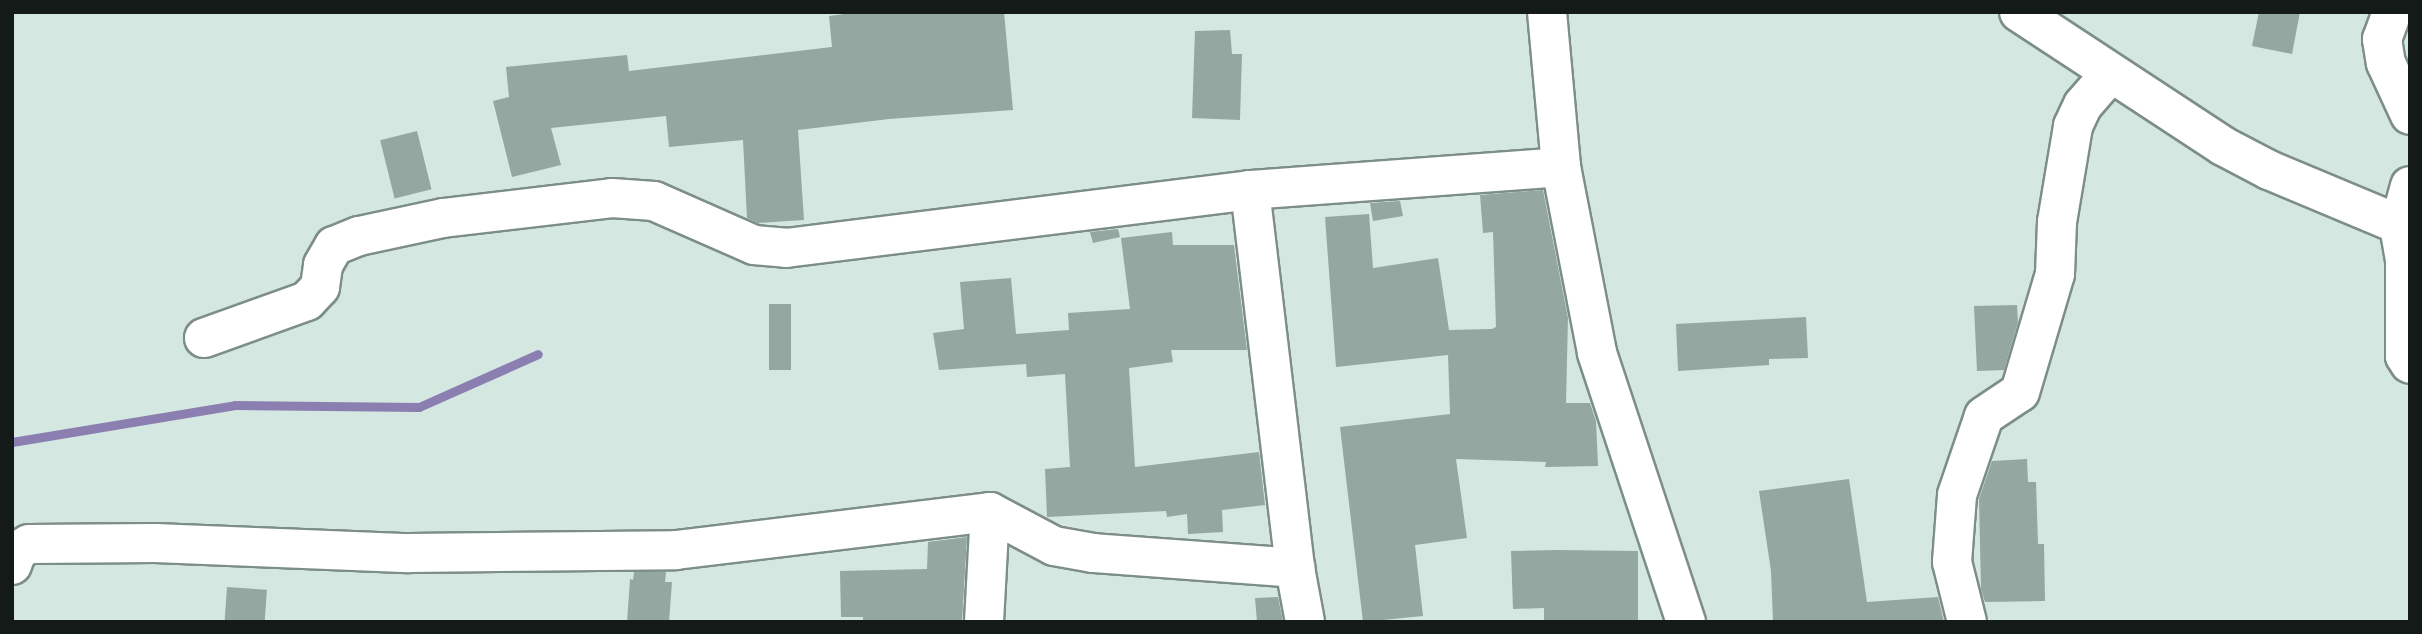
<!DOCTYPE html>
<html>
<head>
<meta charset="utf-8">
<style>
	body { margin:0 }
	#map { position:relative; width:2422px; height:634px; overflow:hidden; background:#d4e7e0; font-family:Ubuntu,sans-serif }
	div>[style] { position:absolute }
	.stream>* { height:9px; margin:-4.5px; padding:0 4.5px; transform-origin:4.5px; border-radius:4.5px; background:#8b7eb1 }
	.building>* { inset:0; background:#95a7a1; transform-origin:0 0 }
	.roads { filter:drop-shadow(2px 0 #7d8e88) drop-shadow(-2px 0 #7d8e88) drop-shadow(0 2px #7d8e88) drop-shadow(0 -2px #7d8e88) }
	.minor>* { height:38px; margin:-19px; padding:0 19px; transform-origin:19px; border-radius:19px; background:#fff }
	span { translate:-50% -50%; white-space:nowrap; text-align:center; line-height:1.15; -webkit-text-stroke:6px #d4e7e0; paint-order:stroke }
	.frame { position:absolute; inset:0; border:14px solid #131a18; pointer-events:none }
</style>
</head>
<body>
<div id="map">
	<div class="stream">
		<div style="left:12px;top:442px;width:226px;rotate:-9.4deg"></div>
		<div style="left:235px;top:405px;width:184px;rotate:0.6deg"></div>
		<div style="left:419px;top:407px;width:130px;rotate:-24deg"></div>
	</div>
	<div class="building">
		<div style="clip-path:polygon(859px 12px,1004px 12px,1013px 110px,889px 119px,798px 130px,804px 220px,758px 223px,747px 218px,743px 140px,669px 147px,666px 116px,551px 128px,561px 165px,512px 177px,493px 101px,509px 97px,506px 67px,627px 55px,629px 71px,832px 47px,829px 16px)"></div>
		<div style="clip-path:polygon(2259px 12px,2300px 12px,2292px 54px,2252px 46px)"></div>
		<div style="clip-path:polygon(1230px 30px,1232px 54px,1242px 54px,1240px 120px,1192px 118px,1195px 31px)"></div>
		<div style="left:417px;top:131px;width:60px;height:38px;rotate:76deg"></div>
		<div style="clip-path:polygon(1543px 190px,1568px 318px,1566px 403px,1590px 403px,1596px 421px,1598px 466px,1545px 467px,1546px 462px,1456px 459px,1467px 538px,1415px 545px,1423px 616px,1363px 622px,1340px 427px,1450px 414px,1448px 355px,1336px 367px,1325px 217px,1369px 214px,1373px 268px,1438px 258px,1449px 330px,1492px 329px,1496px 327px,1493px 232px,1483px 233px,1480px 195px)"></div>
		<div style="clip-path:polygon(1400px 201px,1403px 216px,1373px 221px,1370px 203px)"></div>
		<div style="clip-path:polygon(1118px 229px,1120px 237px,1093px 243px,1090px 232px)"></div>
		<div style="clip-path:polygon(1172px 232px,1173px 245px,1234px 245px,1247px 350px,1171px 350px,1173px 362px,1129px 368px,1135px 467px,1259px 452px,1265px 505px,1222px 510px,1223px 532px,1188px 534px,1187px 514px,1167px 517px,1166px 511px,1047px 517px,1045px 469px,1070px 467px,1065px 374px,1027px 377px,1026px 364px,939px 370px,933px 333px,964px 329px,960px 282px,1011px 278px,1016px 334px,1069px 330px,1068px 313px,1130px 309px,1121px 238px)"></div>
		<div style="left:769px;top:304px;width:22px;height:66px"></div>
		<div style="clip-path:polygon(2017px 305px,2018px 322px,2004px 370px,1977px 371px,1974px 306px)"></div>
		<div style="clip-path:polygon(1806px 317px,1808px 358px,1769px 359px,1769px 365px,1678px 371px,1676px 324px)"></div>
		<div style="clip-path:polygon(2027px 459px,2028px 482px,2036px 482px,2038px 544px,2044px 544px,2045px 601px,1985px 602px,1981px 589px,1979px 499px,1992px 461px)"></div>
		<div style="clip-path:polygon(1849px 479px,1867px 602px,1938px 597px,1944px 622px,1773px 622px,1771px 571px,1759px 491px)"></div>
		<div style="clip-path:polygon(967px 537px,962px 622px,863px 622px,863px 617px,841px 617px,840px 571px,927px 569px,928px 542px)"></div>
		<div style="clip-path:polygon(1555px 550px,1638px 551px,1638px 622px,1544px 622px,1544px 608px,1513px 609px,1511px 551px)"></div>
		<div style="clip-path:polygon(634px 572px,666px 572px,665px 582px,672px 582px,669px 622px,627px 622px,630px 579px,633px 580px)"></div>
		<div style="left:227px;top:587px;width:40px;height:35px;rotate:4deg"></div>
		<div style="clip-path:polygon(1278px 597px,1283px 622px,1257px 622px,1255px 598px)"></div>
	</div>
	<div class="roads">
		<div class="minor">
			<div style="left:1547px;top:12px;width:156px;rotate:84.8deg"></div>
			<div style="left:1561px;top:167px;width:189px;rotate:79deg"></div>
			<div style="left:1597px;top:353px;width:283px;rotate:71.7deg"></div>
			<div style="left:2019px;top:12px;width:244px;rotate:33.3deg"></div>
			<div style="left:2223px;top:146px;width:52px;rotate:27.6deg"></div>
			<div style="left:2269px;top:170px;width:153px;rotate:22.7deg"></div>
			<div style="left:2392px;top:12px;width:29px;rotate:110deg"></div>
			<div style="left:2382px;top:39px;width:24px;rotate:81deg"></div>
			<div style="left:2386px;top:63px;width:57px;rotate:65.2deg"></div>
			<div style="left:2410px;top:186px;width:41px;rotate:105.4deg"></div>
			<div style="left:2399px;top:226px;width:36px;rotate:80deg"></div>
			<div style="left:2405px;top:261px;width:95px;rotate:90deg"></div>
			<div style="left:2405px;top:356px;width:9px;rotate:58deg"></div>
			<div style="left:1250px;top:190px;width:381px;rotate:83.2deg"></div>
			<div style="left:1295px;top:568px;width:55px;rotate:79.5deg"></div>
			<div style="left:204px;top:338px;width:109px;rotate:-19.8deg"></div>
			<div style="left:307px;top:301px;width:19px;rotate:-47deg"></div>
			<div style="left:320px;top:287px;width:22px;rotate:-82deg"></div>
			<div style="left:323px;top:265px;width:22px;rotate:-60deg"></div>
			<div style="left:334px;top:246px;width:27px;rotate:-22deg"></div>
			<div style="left:359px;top:236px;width:86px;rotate:-12.1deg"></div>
			<div style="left:443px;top:218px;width:170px;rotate:-6.7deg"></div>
			<div style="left:612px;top:198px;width:42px;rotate:4.1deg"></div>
			<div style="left:654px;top:201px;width:109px;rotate:23.7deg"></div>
			<div style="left:754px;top:245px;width:32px;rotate:5deg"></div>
			<div style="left:786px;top:248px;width:468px;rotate:-7.1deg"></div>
			<div style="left:1250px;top:190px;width:312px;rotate:-4.2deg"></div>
			<div style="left:12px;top:565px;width:15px;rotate:-70deg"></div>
			<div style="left:17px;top:551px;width:14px;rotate:-30deg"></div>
			<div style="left:29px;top:544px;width:126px;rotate:-0.5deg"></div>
			<div style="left:155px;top:543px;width:254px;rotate:2.3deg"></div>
			<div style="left:409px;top:553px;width:267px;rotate:-0.6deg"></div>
			<div style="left:676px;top:550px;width:316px;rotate:-6.9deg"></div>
			<div style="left:990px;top:512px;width:72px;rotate:28deg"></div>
			<div style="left:1054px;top:546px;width:40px;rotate:10deg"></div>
			<div style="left:1093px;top:553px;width:203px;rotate:4.2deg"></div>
			<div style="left:984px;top:622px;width:110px;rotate:-86.9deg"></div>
			<div style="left:1967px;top:622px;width:62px;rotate:-104deg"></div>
			<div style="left:1952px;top:562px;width:67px;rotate:-85.7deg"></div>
			<div style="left:1957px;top:495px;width:83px;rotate:-71.1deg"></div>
			<div style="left:1984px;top:416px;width:43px;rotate:-33.7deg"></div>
			<div style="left:2020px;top:392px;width:123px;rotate:-73.5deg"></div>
			<div style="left:2055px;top:274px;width:52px;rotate:-87.8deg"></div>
			<div style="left:2057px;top:222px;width:97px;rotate:-80.5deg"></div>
			<div style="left:2073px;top:126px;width:23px;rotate:-65deg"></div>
			<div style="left:2083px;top:105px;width:41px;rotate:-48.9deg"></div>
		</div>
	</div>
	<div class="frame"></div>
</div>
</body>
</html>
